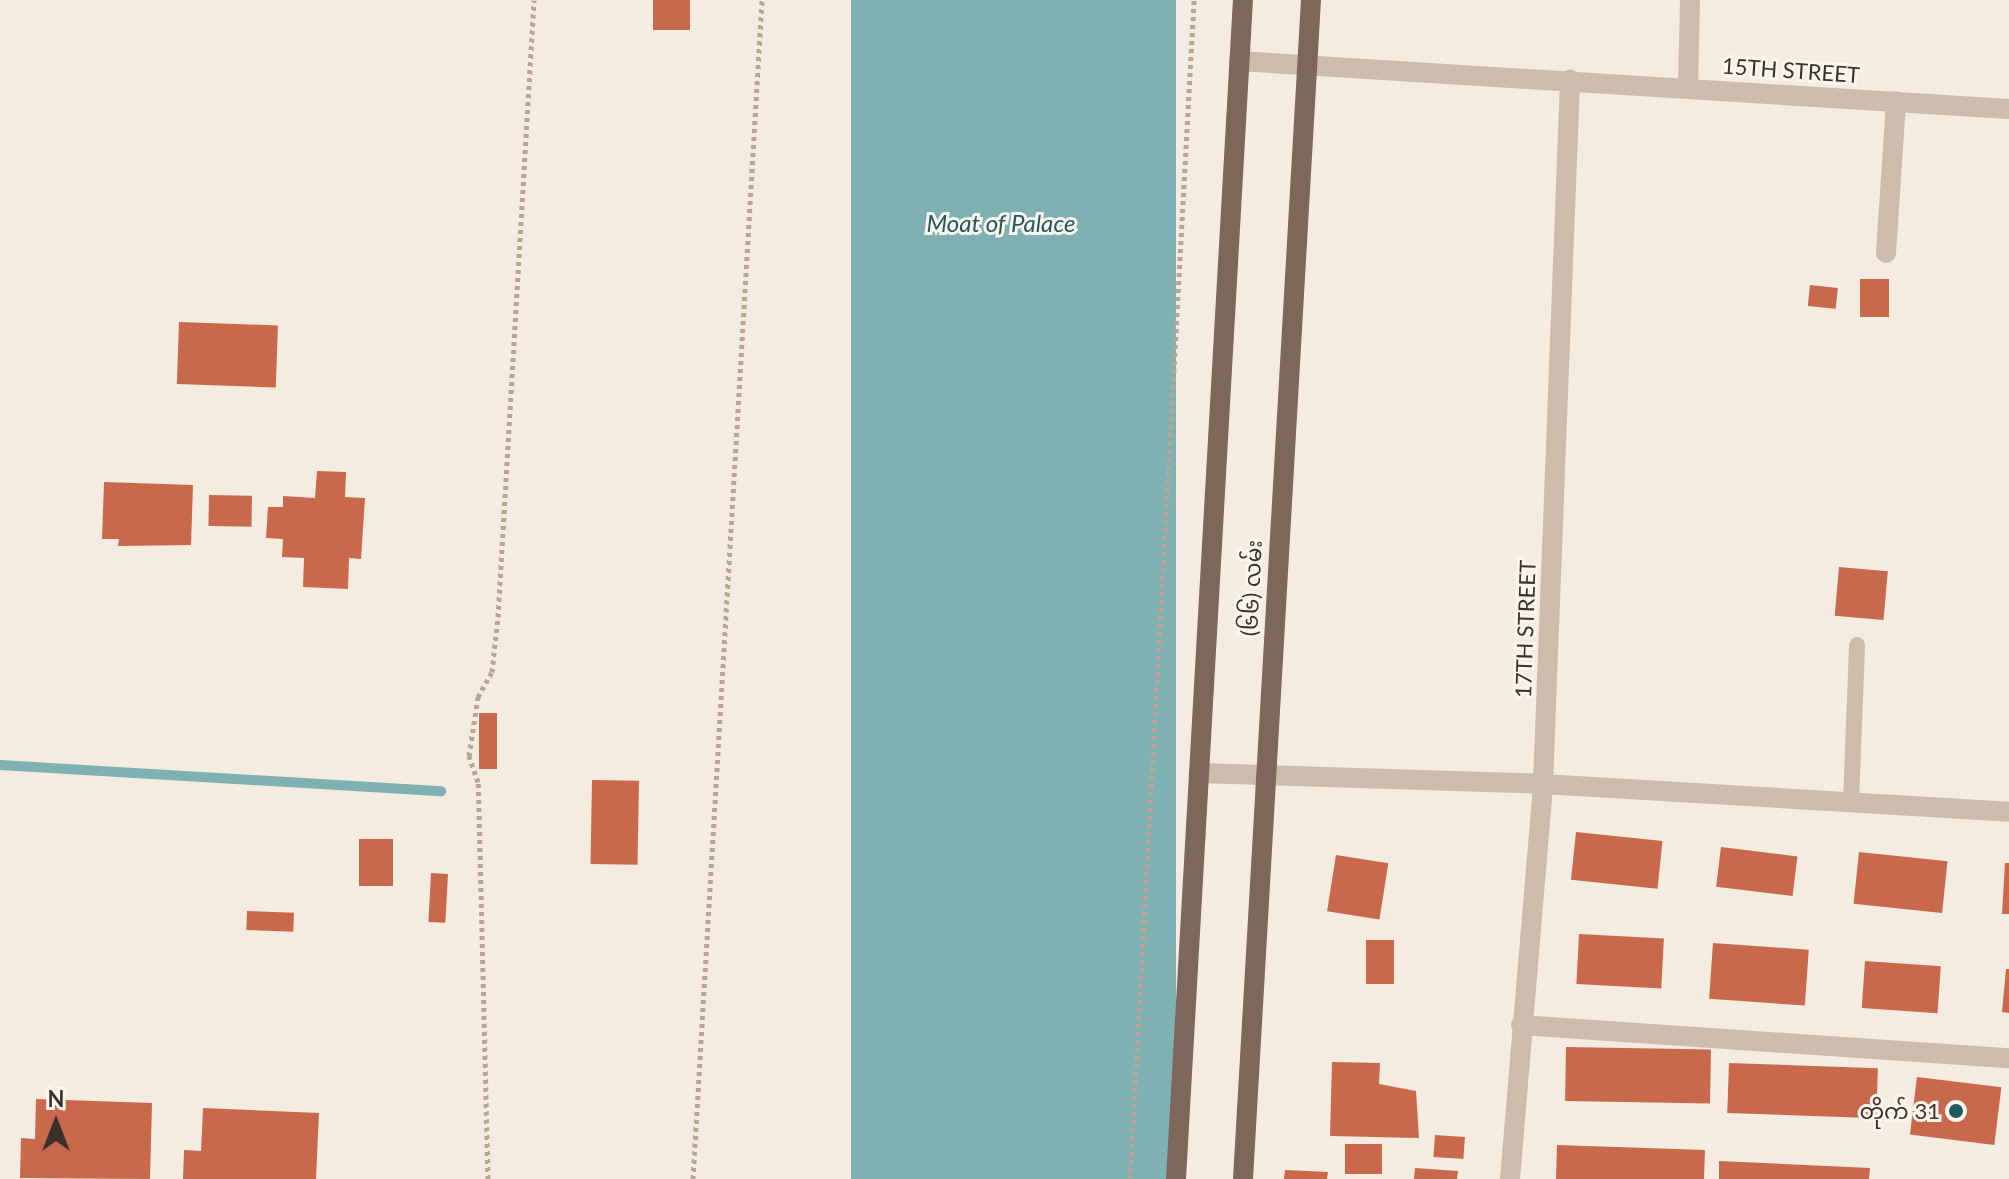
<!DOCTYPE html>
<html>
<head>
<meta charset="utf-8">
<style>
	body { margin:0 }
	#map { position:relative; width:2009px; height:1179px; overflow:hidden; background:#f4ebe1; font-family:Lato,"Noto Sans Myanmar",sans-serif }
	div>[style] { position:absolute }
	.water>* { inset:0; background:#7fb0b2; transform-origin:0 0 }
	.stream>* { height:10px; margin:-5px; padding:0 5px; transform-origin:5px; border-radius:5px; background:#7fb0b2 }
	.building>* { inset:0; background:#c8694b; transform-origin:0 0 }
	.path>* { height:5px; margin-top:-2.5px; transform-origin:0; background:repeating-linear-gradient(90deg,#b9a596 0 4px,transparent 0 8px) }
	.lane>* { height:16px; margin:-8px; padding:0 8px; transform-origin:8px; border-radius:8px; background:#cdbbac }
	.street>* { height:20px; margin:-10px; padding:0 10px; transform-origin:10px; border-radius:10px; background:#cdbbac }
	.primary>* { height:20px; margin:-10px; padding:0 10px; transform-origin:10px; border-radius:10px; background:#7d675c }
	.dots>* { width:22px; height:22px; translate:-50% -50%; box-sizing:border-box; border:4px solid #fbf5ee; border-radius:50% }
	span { translate:-50% -50%; white-space:nowrap; text-align:center; line-height:1.15; -webkit-text-stroke:6px #fbf5ee; paint-order:stroke }
	.street-label { font-size:22px; color:#3b302b }
	.poi-label { font-size:22px; color:#3b302b }
	.right { translate:-100% -50%; text-align:right }
	.water-label { font-size:24px; color:#1f5a5e; font-style:italic }
	.north { position:absolute; left:16px; top:1083px; width:80px; height:80px; -webkit-text-stroke:6px #fbf5ee; paint-order:stroke; rotate:0deg; font-size:22px; font-weight:700; line-height:32px; text-align:center; color:#3b302b }
	.north::after { content:''; display:block; margin:auto; width:28px; height:36px; background:#3b302b; clip-path:polygon(50% 0,100% 100%,50% 72%,0 100%) }
</style>
</head>
<body>
<div id="map">
	<div class="water">
		<div style="left:851px;top:0;width:325px;height:1181px"></div>
	</div>
	<div class="stream">
		<div style="left:0;top:765px;width:442px;rotate:3.4deg"></div>
	</div>
	<div class="building">
		<div style="left:653px;top:0;width:37px;height:30px"></div>
		<div style="left:1860px;top:279px;width:29px;height:38px"></div>
		<div style="left:1810px;top:285px;width:28px;height:21px;rotate:6deg"></div>
		<div style="left:179px;top:322px;width:99px;height:62px;rotate:2deg"></div>
		<div style="clip-path:polygon(317px 471px,346px 472px,345px 497px,365px 498px,361px 559px,349px 558px,348px 589px,303px 587px,304px 558px,282px 557px,283px 539px,266px 538px,268px 507px,283px 507px,283px 496px,315px 498px)"></div>
		<div style="clip-path:polygon(104px 482px,193px 485px,191px 545px,118px 546px,119px 539px,102px 539px)"></div>
		<div style="left:209px;top:495px;width:43px;height:31px;rotate:1deg"></div>
		<div style="left:1839px;top:567px;width:49px;height:49px;rotate:5deg"></div>
		<div style="left:479px;top:713px;width:18px;height:56px"></div>
		<div style="left:592px;top:780px;width:47px;height:84px;rotate:1deg"></div>
		<div style="left:1576px;top:832px;width:87px;height:48px;rotate:6deg"></div>
		<div style="left:359px;top:839px;width:34px;height:47px"></div>
		<div style="left:1721px;top:847px;width:77px;height:40px;rotate:7deg"></div>
		<div style="left:1859px;top:852px;width:89px;height:52px;rotate:6deg"></div>
		<div style="left:1336px;top:855px;width:53px;height:57px;rotate:9deg"></div>
		<div style="clip-path:polygon(2005px 863px,2009px 863px,2009px 914px,2002px 914px)"></div>
		<div style="left:431px;top:873px;width:17px;height:49px;rotate:3deg"></div>
		<div style="left:247px;top:911px;width:47px;height:19px;rotate:2deg"></div>
		<div style="left:1579px;top:934px;width:85px;height:50px;rotate:3deg"></div>
		<div style="left:1366px;top:940px;width:28px;height:44px"></div>
		<div style="left:1713px;top:943px;width:96px;height:56px;rotate:4deg"></div>
		<div style="left:1865px;top:961px;width:76px;height:47px;rotate:4deg"></div>
		<div style="clip-path:polygon(2006px 969px,2009px 969px,2009px 1013px,2002px 1012px)"></div>
		<div style="left:1566px;top:1047px;width:145px;height:54px;rotate:1deg"></div>
		<div style="clip-path:polygon(1332px 1062px,1380px 1063px,1379px 1084px,1416px 1091px,1419px 1138px,1330px 1136px)"></div>
		<div style="left:1729px;top:1063px;width:149px;height:50px;rotate:2deg"></div>
		<div style="left:1917px;top:1077px;width:85px;height:58px;rotate:7deg"></div>
		<div style="clip-path:polygon(36px 1099px,152px 1103px,150px 1179px,20px 1178px,21px 1138px,35px 1139px)"></div>
		<div style="clip-path:polygon(203px 1108px,319px 1113px,316px 1179px,183px 1179px,184px 1150px,201px 1151px)"></div>
		<div style="left:1435px;top:1135px;width:30px;height:22px;rotate:4deg"></div>
		<div style="left:1345px;top:1144px;width:37px;height:30px"></div>
		<div style="clip-path:polygon(1557px 1145px,1705px 1150px,1704px 1179px,1556px 1179px)"></div>
		<div style="clip-path:polygon(1719px 1161px,1870px 1168px,1869px 1179px,1719px 1179px)"></div>
		<div style="clip-path:polygon(1415px 1168px,1458px 1171px,1457px 1179px,1414px 1179px)"></div>
		<div style="clip-path:polygon(1285px 1170px,1328px 1172px,1327px 1179px,1284px 1179px)"></div>
	</div>
	<div class="path">
		<div style="left:488px;top:1179px;width:397px;rotate:-91.4deg"></div>
		<div style="left:478px;top:782px;width:28px;rotate:-109deg"></div>
		<div style="left:469px;top:756px;width:60px;rotate:-81.3deg"></div>
		<div style="left:478px;top:697px;width:29px;rotate:-61deg"></div>
		<div style="left:492px;top:672px;width:55px;rotate:-83.8deg"></div>
		<div style="left:498px;top:617px;width:618px;rotate:-86.66deg"></div>
		<div style="left:693px;top:1179px;width:1181px;rotate:-86.65deg"></div>
		<div style="left:1130px;top:1179px;width:1181px;rotate:-86.89deg"></div>
	</div>
	<div class="lane">
		<div style="left:1851px;top:803px;width:158px;rotate:-87.8deg"></div>
	</div>
	<div class="street">
		<div style="left:1239px;top:61px;width:771px;rotate:3.57deg"></div>
		<div style="left:1688px;top:87px;width:87px;rotate:-88.7deg"></div>
		<div style="left:1886px;top:253px;width:152px;rotate:-86.2deg"></div>
		<div style="left:1199px;top:773px;width:344px;rotate:1.8deg"></div>
		<div style="left:1543px;top:784px;width:467px;rotate:3.4deg"></div>
		<div style="left:1521px;top:1025px;width:489px;rotate:3.9deg"></div>
		<div style="left:1510px;top:1179px;width:396px;rotate:-85.2deg"></div>
		<div style="left:1543px;top:784px;width:705px;rotate:-87.8deg"></div>
	</div>
	<div class="primary">
		<div style="left:1176px;top:1179px;width:1181px;rotate:-86.75deg"></div>
		<div style="left:1243px;top:1179px;width:1181px;rotate:-86.7deg"></div>
	</div>
	<div class="dots">
		<div style="left:1956px;top:1111px;background:#1f5a5e"></div>
	</div>
	<div class="street-label">
		<span style="left:1791px;top:70px;rotate:4deg">15TH STREET</span>
		<span style="left:1251px;top:588px;rotate:-87deg">(၆၆) လမ်း</span>
		<span style="left:1525px;top:629px;rotate:-88deg">17TH STREET</span>
	</div>
	<div class="poi-label">
		<span class="right" style="left:1940px;top:1111px">တိုက် 31</span>
	</div>
	<div class="water-label">
		<span style="left:1001px;top:223px">Moat of Palace</span>
	</div>
	<div class="north">N</div>
</div>
</body>
</html>
